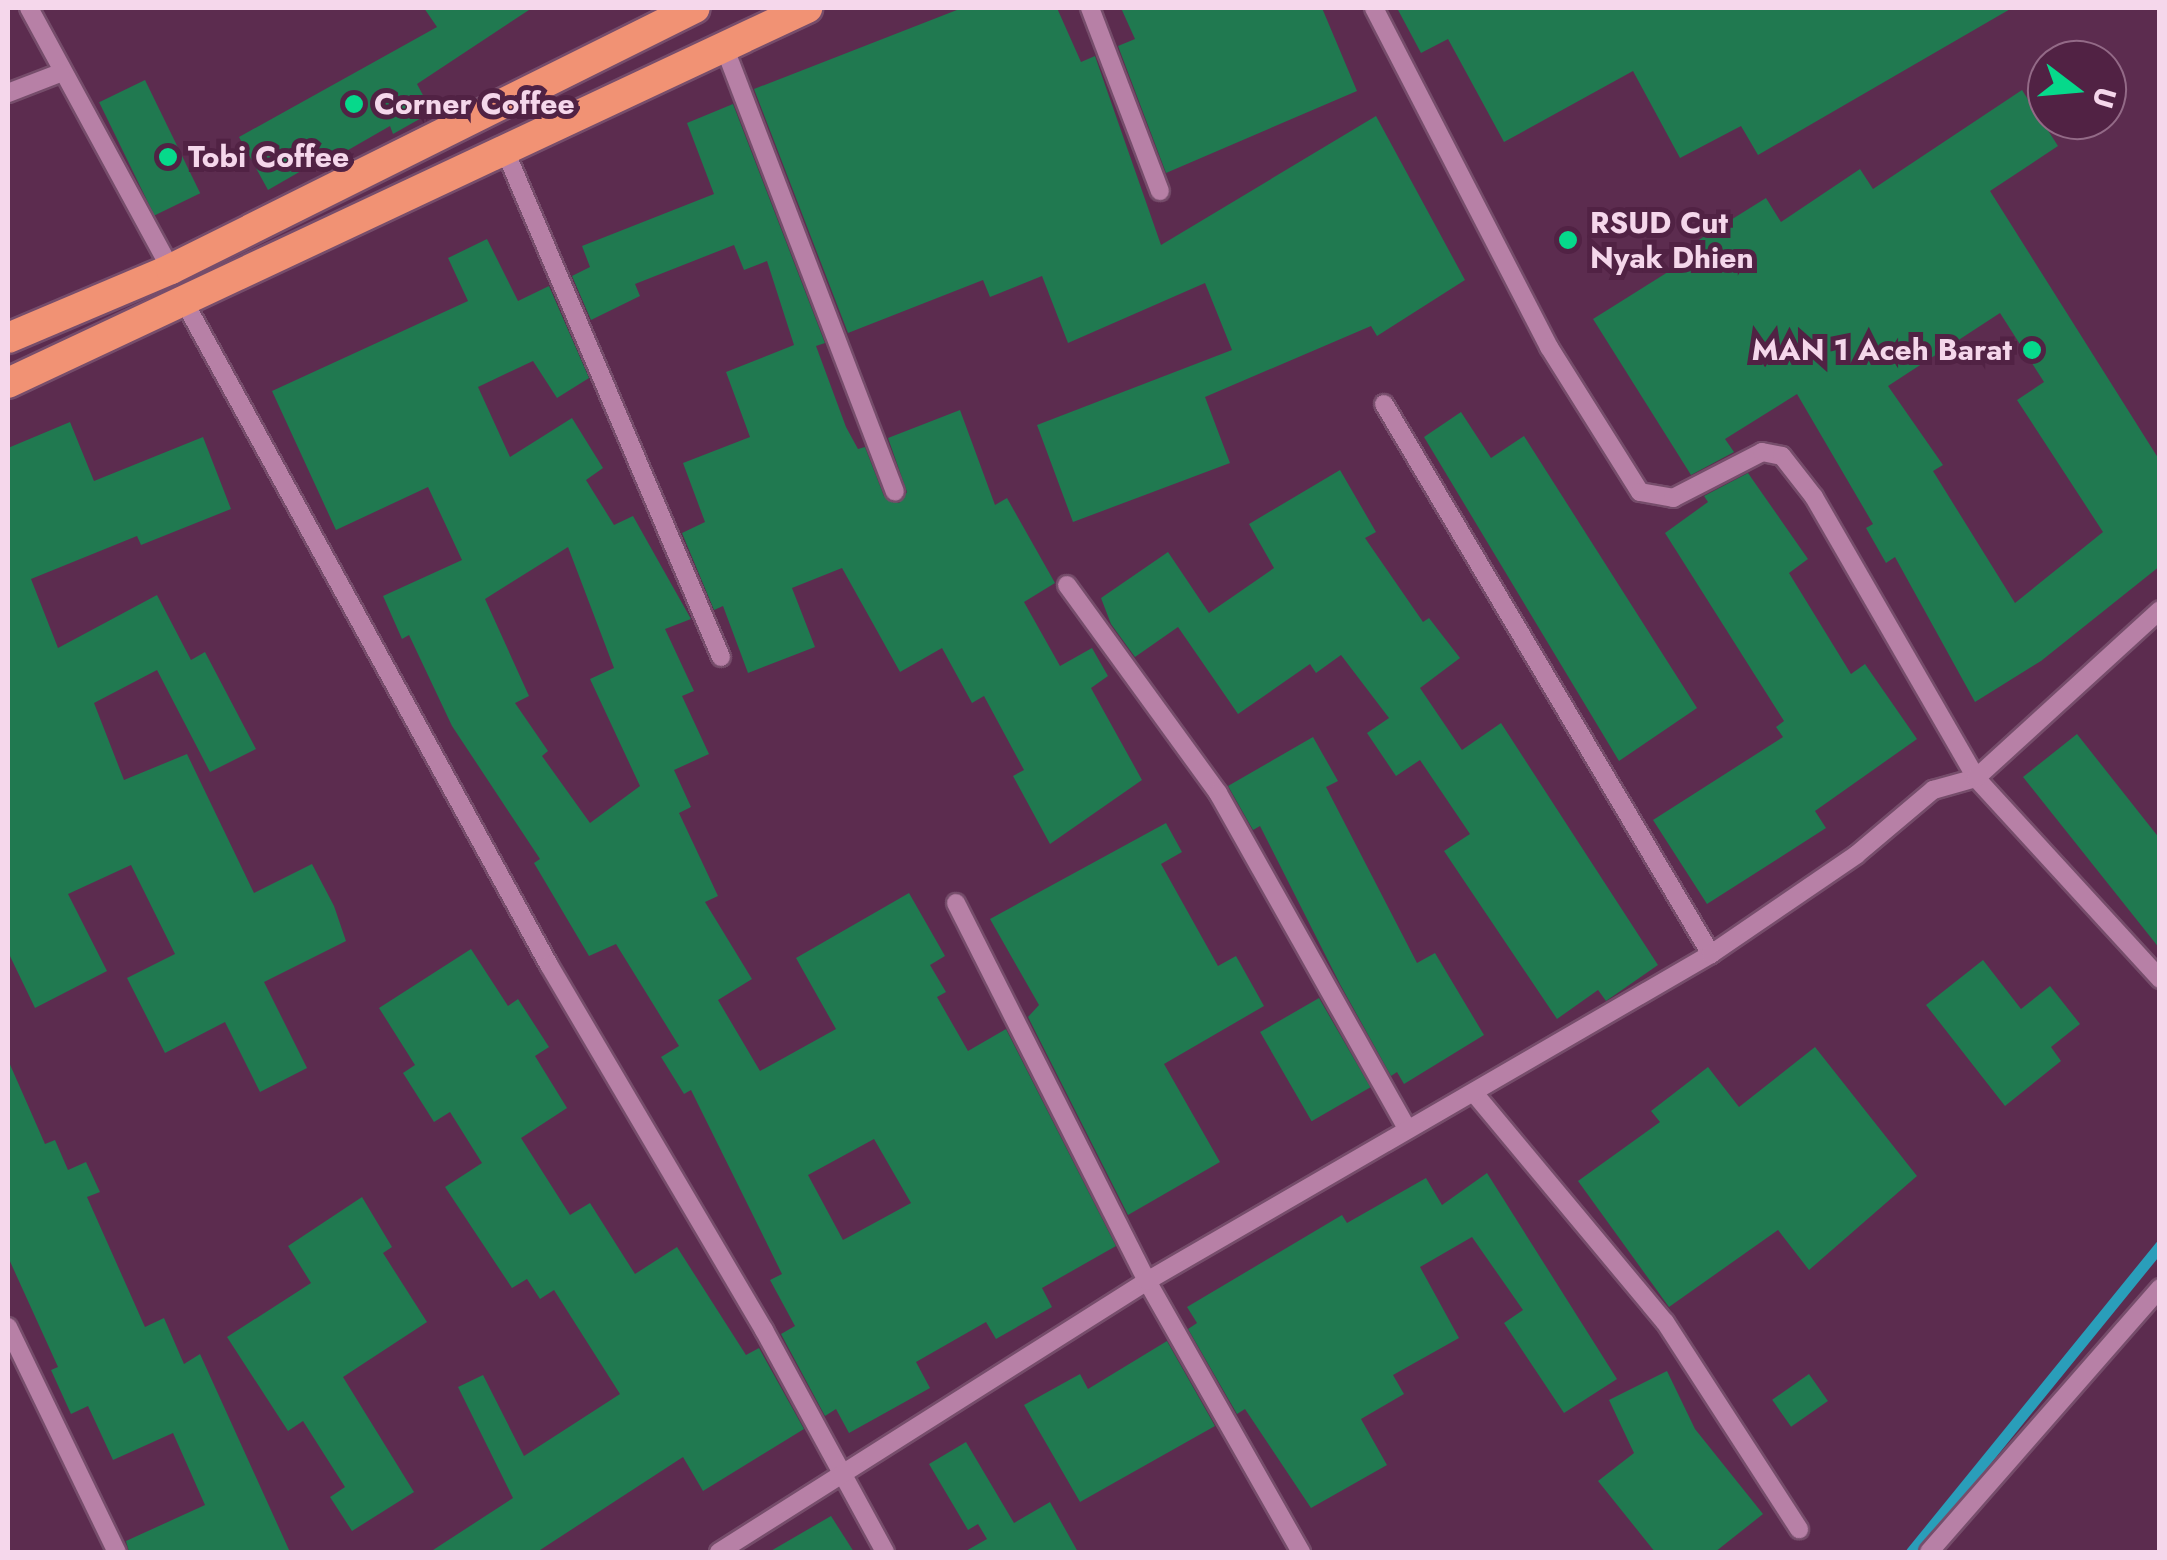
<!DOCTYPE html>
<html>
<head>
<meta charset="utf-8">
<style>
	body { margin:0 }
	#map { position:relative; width:2167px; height:1560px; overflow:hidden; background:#5c2c4f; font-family:Jost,sans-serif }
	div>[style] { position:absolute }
	.stream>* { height:11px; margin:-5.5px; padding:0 5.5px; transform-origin:5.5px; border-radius:5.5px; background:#2a9eba }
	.building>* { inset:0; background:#207950; transform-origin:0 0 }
	.roads { filter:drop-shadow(2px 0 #764d6b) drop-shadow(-2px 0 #764d6b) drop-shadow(0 2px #764d6b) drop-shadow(0 -2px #764d6b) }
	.minor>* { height:18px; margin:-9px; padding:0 9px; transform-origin:9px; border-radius:9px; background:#b780a6 }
	.highway>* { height:30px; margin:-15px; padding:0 15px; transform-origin:15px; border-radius:15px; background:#f19274 }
	.dots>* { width:28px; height:28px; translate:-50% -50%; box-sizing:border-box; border:5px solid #512244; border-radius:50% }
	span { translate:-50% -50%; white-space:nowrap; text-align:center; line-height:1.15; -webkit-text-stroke:10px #512244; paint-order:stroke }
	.poi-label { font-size:30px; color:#f5d7eb; font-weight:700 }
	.left { translate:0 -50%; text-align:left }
	.right { translate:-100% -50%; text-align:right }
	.frame { position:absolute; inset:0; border:10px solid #f5d7eb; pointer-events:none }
	.north { position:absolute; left:2027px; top:40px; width:100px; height:100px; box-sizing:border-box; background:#512244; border:2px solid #936a87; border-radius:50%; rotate:106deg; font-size:28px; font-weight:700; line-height:40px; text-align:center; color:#f5d7eb }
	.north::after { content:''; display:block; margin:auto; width:35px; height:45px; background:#06d98b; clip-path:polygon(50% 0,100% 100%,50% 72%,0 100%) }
</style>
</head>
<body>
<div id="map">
	<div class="stream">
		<div style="left:1911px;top:1552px;width:395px;rotate:-50.9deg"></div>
	</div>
	<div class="building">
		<div style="clip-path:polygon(424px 8px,532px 8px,417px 84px,432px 112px,393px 134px,390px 126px,336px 157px,334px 152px,268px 190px,239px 137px,437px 27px)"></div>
		<div style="clip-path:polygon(962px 8px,1057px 8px,1081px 62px,1095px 56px,1161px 245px,1376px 116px,1465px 280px,1377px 336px,1371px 326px,1205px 397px,1230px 463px,1073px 522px,1037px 425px,1232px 350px,1205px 283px,1068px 343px,1042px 276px,990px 297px,983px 280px,848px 333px,754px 89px)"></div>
		<div style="clip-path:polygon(1121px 8px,1322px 8px,1357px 91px,1166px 173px,1118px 46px,1135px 39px)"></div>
		<div style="clip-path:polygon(1397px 8px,2012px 8px,1758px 155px,1741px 126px,1680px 158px,1633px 71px,1504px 142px,1448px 39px,1421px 53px)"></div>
		<div style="left:145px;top:80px;width:126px;height:51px;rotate:64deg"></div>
		<div style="clip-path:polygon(evenodd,2022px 90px,2058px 146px,1990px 191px,2160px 461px,2160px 566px,2041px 661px,1975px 702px,1895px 557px,1886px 563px,1866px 528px,1873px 524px,1797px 394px,1725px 439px,1734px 452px,1691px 475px,1593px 319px,1703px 250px,1697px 241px,1766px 198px,1781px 222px,1860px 169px,1873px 189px,2022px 90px,2000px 313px,2044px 382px,2017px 400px,2103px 532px,2015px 603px,1933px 471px,1943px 465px,1888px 386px,2000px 313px)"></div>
		<div style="clip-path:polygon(733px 104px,825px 343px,816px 346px,846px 427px,858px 449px,865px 447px,884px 496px,899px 503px,907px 492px,888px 438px,960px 410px,995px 505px,1007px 498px,1055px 583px,1024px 602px,1060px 666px,1092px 648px,1108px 676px,1091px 688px,1142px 780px,1050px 844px,1013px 776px,1024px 770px,984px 696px,972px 703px,942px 648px,900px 672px,842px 568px,792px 588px,815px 647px,748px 673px,723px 606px,714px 610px,682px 533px,705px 522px,683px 463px,750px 437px,726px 372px,794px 345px,767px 261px,744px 270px,734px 245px,635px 284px,640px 296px,591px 320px,572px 276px,590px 267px,582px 246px,714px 194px,687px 123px)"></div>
		<div style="clip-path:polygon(evenodd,487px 239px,518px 301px,549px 286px,589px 378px,557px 398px,533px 361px,478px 387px,510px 457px,572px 418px,603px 468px,586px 480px,614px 525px,633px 516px,691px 619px,665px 629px,694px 691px,682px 696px,709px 754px,674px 770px,691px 807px,679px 813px,718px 896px,705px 902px,752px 979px,718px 1000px,760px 1071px,836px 1029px,796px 958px,909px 893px,945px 956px,930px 965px,946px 992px,937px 997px,968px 1051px,1006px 1029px,1116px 1246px,1042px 1288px,1052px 1307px,996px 1339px,986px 1322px,916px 1362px,930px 1388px,849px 1433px,836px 1409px,825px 1416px,781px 1334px,795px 1326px,770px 1280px,782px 1274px,691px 1090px,684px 1094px,661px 1057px,679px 1046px,616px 944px,589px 956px,534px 863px,540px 859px,452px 726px,409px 635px,402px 639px,383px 596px,462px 560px,428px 487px,336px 530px,272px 391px,468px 301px,448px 258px,487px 239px,568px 547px,614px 668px,590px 679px,640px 786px,590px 823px,542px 756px,548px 751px,515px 703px,529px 696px,485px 599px,568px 547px,487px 239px,874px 1139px,911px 1203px,843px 1240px,808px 1175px,874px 1139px)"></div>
		<div style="clip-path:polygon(1461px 412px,1491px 458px,1524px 436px,1697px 708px,1619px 761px,1424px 437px)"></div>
		<div style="clip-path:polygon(70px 422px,94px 481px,203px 437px,231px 509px,141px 545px,137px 536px,31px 579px,58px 648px,157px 595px,191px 660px,205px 652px,256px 749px,210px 772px,157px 670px,94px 703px,124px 780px,187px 754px,254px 893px,312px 864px,334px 906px,346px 941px,264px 982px,307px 1068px,260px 1092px,225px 1022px,165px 1053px,127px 978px,175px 954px,131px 865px,68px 894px,107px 971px,35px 1008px,8px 952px,8px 448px)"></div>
		<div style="clip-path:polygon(1340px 470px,1376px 532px,1365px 538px,1423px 622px,1429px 618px,1460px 658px,1420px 688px,1462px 750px,1501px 723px,1658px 965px,1606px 1001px,1598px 990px,1557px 1019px,1444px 851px,1470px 834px,1420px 760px,1396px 776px,1367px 733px,1389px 718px,1341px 655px,1316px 673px,1310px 664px,1238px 714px,1178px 627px,1135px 657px,1111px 624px,1101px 598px,1168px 552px,1209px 613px,1274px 568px,1249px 524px)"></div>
		<div style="clip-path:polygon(1748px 473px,1808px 559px,1789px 573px,1851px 674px,1865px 664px,1917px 739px,1815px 811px,1826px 828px,1707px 904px,1653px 820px,1783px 737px,1776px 727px,1784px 721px,1665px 533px,1708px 502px,1704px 496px)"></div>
		<div style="clip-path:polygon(2077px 734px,2160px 839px,2160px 949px,2023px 777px)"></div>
		<div style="clip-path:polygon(1313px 737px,1338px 781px,1326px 787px,1417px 963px,1435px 953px,1484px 1035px,1404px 1084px,1397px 1072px,1391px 1076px,1341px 986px,1260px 826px,1253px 830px,1228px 786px)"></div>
		<div style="clip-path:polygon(1166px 823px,1182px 852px,1161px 864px,1218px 966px,1236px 956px,1264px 1006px,1164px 1064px,1220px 1162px,1128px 1215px,1028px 1017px,1039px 1005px,990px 919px)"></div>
		<div style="clip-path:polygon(471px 949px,508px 1006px,518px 999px,549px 1047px,535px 1056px,567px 1108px,521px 1138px,570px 1215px,590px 1203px,635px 1274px,677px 1247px,746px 1355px,759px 1348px,804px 1429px,703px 1491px,683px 1457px,537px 1552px,430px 1552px,513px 1498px,458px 1387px,483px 1375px,524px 1456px,620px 1394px,554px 1290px,540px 1299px,527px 1279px,512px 1288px,445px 1187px,482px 1163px,450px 1112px,434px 1122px,403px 1073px,415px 1065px,379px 1008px)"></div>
		<div style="clip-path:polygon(1983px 960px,2021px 1009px,2050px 986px,2080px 1024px,2051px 1047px,2061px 1061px,2005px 1106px,1926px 1005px)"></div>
		<div style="left:1319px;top:998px;width:103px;height:68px;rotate:60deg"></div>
		<div style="clip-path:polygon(1815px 1047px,1917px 1176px,1809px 1270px,1778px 1230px,1669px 1307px,1578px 1181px,1660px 1122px,1651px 1111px,1708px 1067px,1739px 1107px)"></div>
		<div style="clip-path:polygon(8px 1060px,45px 1144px,55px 1140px,68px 1170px,86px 1162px,100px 1192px,87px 1197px,145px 1327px,164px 1318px,184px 1364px,200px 1354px,290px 1552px,129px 1552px,126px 1541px,205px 1505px,173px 1433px,113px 1460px,88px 1406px,71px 1414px,51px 1370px,58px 1367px,8px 1257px)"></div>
		<div style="clip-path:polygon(1487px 1173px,1617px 1379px,1564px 1413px,1504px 1323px,1523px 1310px,1472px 1237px,1420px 1267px,1459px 1338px,1393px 1375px,1404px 1394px,1361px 1419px,1387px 1465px,1311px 1508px,1245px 1409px,1237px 1414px,1188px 1329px,1197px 1323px,1187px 1307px,1342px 1215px,1347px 1223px,1426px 1178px,1442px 1205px)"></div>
		<div style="clip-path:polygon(362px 1197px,392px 1247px,383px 1253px,427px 1322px,343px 1377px,414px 1492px,352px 1531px,330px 1497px,345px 1487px,303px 1421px,288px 1431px,227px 1337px,311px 1283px,288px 1246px)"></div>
		<div style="clip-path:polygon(1167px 1341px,1215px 1426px,1080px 1502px,1024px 1405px,1080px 1374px,1088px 1389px)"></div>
		<div style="clip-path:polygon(1667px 1371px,1695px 1429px,1763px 1514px,1715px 1552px,1655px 1552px,1598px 1481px,1634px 1453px,1609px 1400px)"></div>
		<div style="left:1809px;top:1374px;width:33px;height:45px;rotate:55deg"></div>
		<div style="clip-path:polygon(966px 1442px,1014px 1523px,1050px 1502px,1078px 1552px,964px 1552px,987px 1539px,978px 1524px,968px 1530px,929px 1464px)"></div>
		<div style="clip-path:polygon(831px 1516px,854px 1552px,769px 1552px)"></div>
	</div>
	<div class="roads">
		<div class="minor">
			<div style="left:29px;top:8px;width:297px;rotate:61.5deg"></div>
			<div style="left:1090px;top:8px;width:196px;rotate:69.1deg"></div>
			<div style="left:1374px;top:8px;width:382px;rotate:62.7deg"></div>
			<div style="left:1549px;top:347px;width:171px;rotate:57.9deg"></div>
			<div style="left:1640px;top:492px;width:34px;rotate:10deg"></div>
			<div style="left:1673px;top:498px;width:100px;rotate:-27.3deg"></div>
			<div style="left:1762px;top:452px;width:20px;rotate:11deg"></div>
			<div style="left:1782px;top:456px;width:52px;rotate:52deg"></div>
			<div style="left:1814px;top:497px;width:324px;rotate:60deg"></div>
			<div style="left:1976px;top:778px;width:273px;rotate:47.5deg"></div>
			<div style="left:725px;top:49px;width:474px;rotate:69deg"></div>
			<div style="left:8px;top:93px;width:56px;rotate:-21deg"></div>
			<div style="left:506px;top:153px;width:548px;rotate:66.9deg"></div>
			<div style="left:186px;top:305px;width:753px;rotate:61.19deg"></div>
			<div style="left:549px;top:965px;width:424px;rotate:59.5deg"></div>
			<div style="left:764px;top:1330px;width:253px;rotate:61.4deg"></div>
			<div style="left:1384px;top:404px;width:640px;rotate:59.27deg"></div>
			<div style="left:1067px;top:585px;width:257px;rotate:54deg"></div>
			<div style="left:1218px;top:793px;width:386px;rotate:60.6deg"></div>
			<div style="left:956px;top:903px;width:424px;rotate:63.2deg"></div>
			<div style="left:1147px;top:1281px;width:312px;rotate:60.4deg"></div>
			<div style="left:1474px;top:1093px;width:298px;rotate:50.2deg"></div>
			<div style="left:1665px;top:1322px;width:247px;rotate:57.1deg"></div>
			<div style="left:8px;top:1327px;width:250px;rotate:64.2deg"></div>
			<div style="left:719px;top:1552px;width:507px;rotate:-32.34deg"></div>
			<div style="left:1147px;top:1281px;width:652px;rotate:-30.1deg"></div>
			<div style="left:1711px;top:954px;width:176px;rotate:-34.3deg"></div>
			<div style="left:1856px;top:855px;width:101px;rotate:-40.2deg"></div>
			<div style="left:1933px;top:790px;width:45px;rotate:-15.6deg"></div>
			<div style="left:1976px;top:778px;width:249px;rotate:-42.4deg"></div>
			<div style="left:1929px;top:1552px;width:351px;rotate:-48.8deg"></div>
		</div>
		<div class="highway">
			<div style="left:8px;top:338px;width:177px;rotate:-22.9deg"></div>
			<div style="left:171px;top:269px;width:585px;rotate:-26.48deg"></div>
			<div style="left:8px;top:383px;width:883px;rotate:-25.14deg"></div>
		</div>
	</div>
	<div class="dots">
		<div style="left:354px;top:104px;background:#06d98b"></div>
		<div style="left:168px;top:157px;background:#06d98b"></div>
		<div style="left:1568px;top:240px;background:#06d98b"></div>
		<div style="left:2032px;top:350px;background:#06d98b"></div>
	</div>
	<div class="poi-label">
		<span class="left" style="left:374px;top:104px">Corner Coffee</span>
		<span class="left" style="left:188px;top:157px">Tobi Coffee</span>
		<span class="left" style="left:1590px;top:240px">RSUD Cut<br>Nyak Dhien</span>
		<span class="right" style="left:2012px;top:350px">MAN 1 Aceh Barat</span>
	</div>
	<div class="frame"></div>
	<div class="north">U</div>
</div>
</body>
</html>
